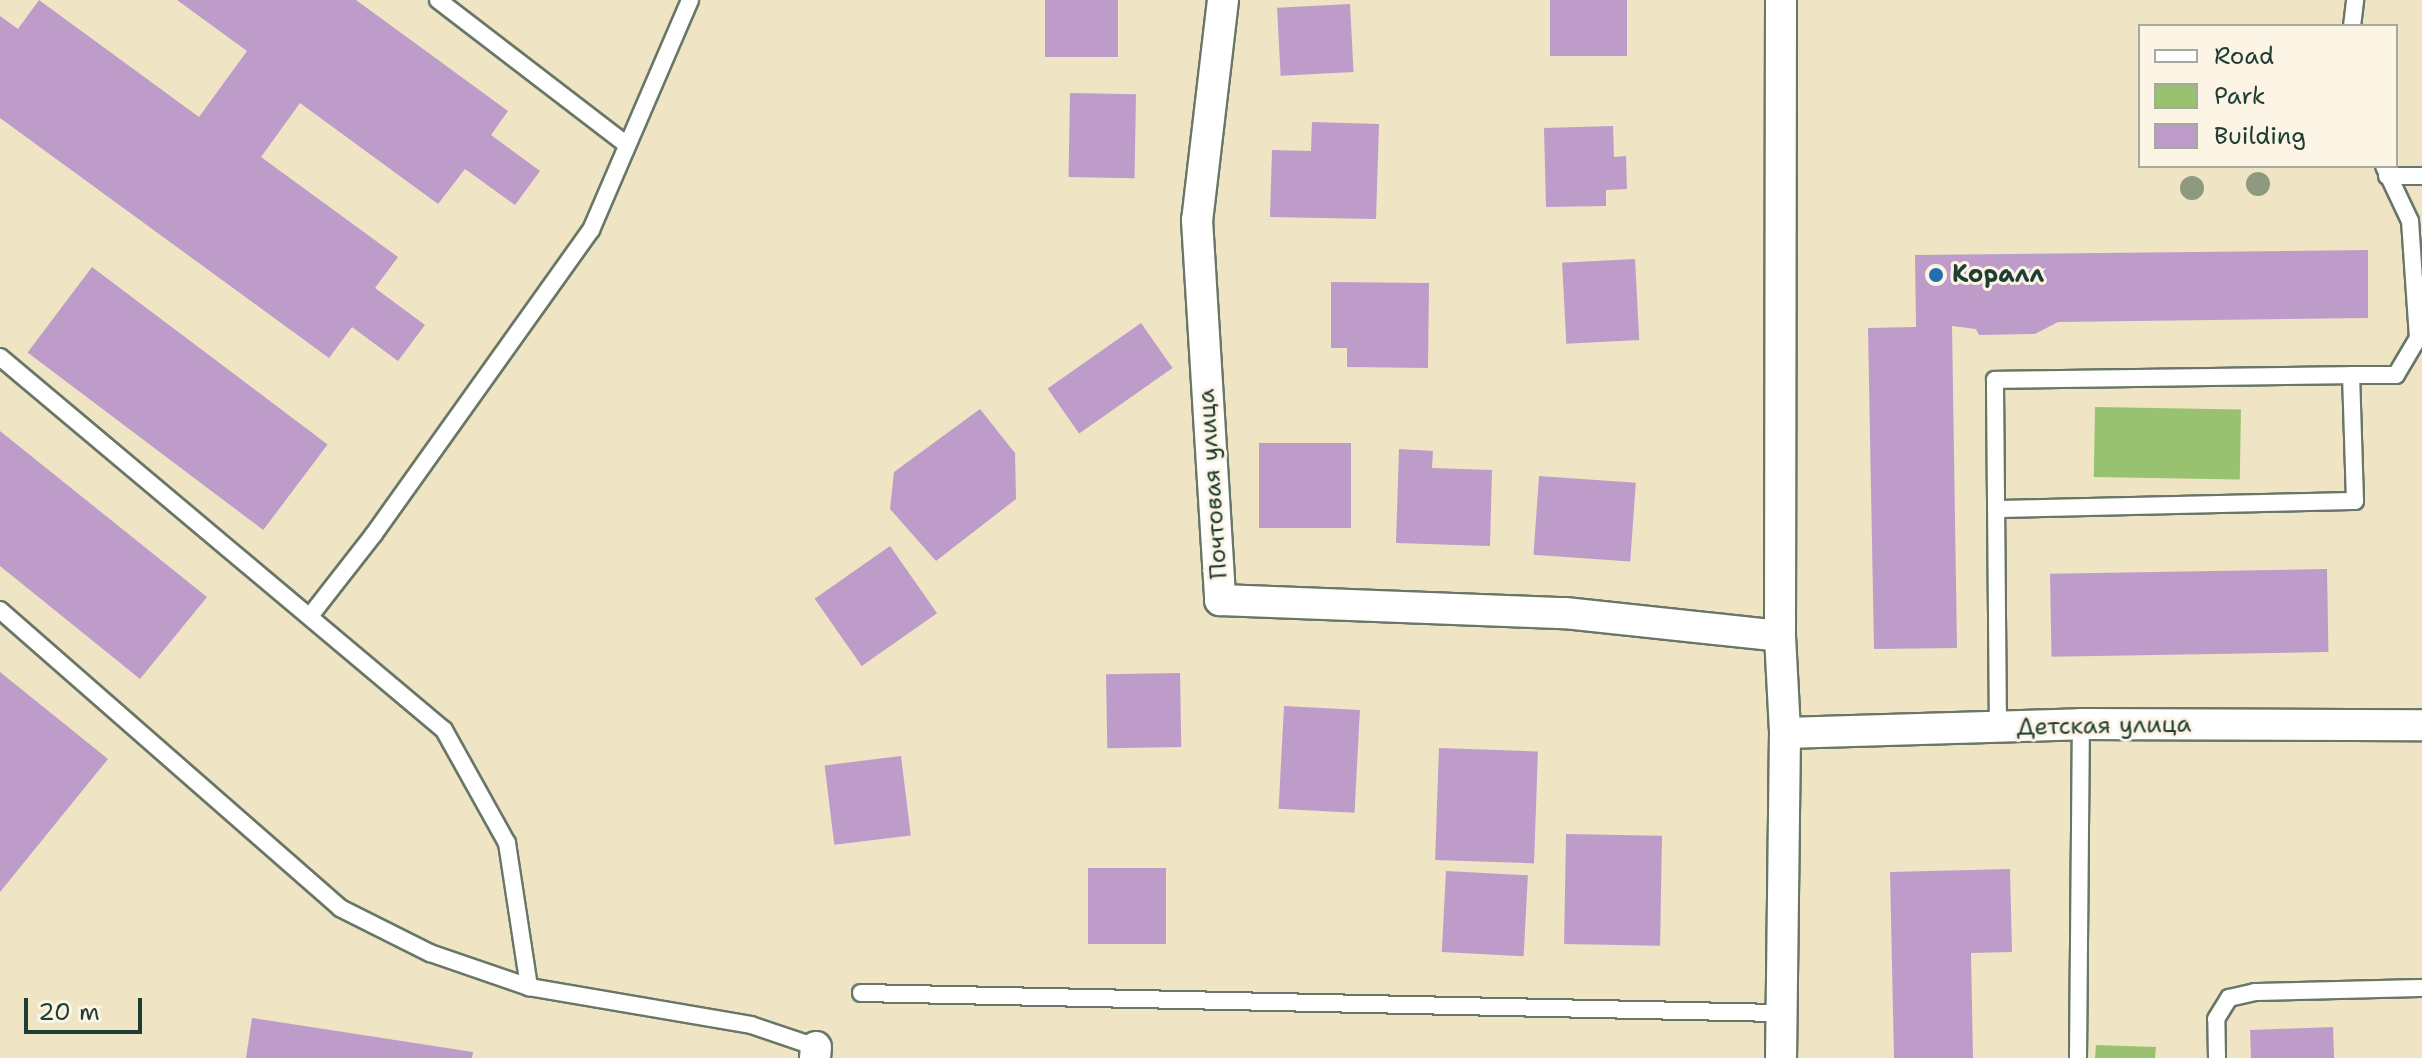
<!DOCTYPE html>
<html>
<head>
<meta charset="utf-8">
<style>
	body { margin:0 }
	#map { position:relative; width:2422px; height:1058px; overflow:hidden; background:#efe4c4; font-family:"Shantell Sans",sans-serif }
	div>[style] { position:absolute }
	.green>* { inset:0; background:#98c26f; transform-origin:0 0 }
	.building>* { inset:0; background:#be9cca; transform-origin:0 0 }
	.roads { filter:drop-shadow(2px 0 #687766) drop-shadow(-2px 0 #687766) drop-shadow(0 2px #687766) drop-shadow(0 -2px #687766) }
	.service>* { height:16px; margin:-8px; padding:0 8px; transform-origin:8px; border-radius:8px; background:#fff }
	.minor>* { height:30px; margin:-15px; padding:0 15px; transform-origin:15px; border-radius:15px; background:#fff }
	.trees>* { width:24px; height:24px; margin:-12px; border-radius:50%; background:#8d9a7d }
	.dots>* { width:22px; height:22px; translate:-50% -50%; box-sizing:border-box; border:4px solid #fcf5e5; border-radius:50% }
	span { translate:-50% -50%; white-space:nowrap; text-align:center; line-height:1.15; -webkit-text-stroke:6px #fcf5e5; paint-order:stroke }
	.poi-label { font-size:24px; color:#1f3d34; font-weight:700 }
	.left { translate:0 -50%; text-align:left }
	.street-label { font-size:24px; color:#1f3d34 }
	.legend { position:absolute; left:2138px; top:24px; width:260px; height:144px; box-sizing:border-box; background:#fcf5e5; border:2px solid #a4ab9e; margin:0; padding:10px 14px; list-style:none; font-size:24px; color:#1f3d34 }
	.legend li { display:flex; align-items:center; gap:16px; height:40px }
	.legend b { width:40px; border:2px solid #a4ab9e }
	.scale { position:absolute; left:24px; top:998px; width:118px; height:36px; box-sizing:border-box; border:4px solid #1f3d34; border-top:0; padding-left:10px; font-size:24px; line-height:28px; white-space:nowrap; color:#1f3d34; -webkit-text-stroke:6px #fcf5e5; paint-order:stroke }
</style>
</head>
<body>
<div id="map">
	<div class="green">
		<div style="left:2095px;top:407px;width:146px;height:70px;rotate:1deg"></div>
		<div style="clip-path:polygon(2096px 1045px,2156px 1047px,2155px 1058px,2095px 1058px)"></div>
	</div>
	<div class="building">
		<div style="clip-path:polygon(39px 0,199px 117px,247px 51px,177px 0,356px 0,508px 111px,491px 135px,540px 171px,515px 205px,465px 169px,438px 204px,300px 103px,261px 157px,398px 257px,375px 288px,425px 325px,398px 361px,352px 327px,329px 358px,0 118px,0 16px,18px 29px)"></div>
		<div style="left:1045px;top:0;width:73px;height:57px"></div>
		<div style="left:1550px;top:0;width:77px;height:56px"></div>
		<div style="left:1350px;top:4px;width:68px;height:73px;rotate:87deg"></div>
		<div style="left:1070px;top:93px;width:66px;height:84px;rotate:1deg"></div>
		<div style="clip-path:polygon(1312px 122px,1379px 124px,1376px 219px,1270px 217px,1272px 150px,1311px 151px)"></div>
		<div style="clip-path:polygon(1613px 126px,1614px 157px,1626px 156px,1627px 189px,1606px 190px,1606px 206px,1546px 207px,1544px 128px)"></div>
		<div style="clip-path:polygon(2368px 250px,2368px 318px,2058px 322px,2035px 334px,1979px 335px,1976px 329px,1952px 326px,1957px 648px,1874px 649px,1868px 328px,1916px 327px,1915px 255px)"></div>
		<div style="left:1635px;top:259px;width:81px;height:73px;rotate:87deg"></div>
		<div style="left:92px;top:267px;width:295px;height:107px;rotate:37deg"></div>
		<div style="clip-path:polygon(1331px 282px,1429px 283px,1428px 368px,1347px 367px,1347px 348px,1331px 348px)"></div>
		<div style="left:1141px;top:323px;width:55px;height:114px;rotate:55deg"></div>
		<div style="clip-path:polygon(980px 409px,1015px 453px,1016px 499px,936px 561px,890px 509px,894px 472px)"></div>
		<div style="clip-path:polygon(0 431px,207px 597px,140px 679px,0 566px)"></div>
		<div style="left:1259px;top:443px;width:92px;height:85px"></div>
		<div style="clip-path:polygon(1399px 449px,1433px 451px,1432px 468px,1492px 470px,1490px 546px,1396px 543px)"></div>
		<div style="left:1539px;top:476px;width:97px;height:79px;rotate:4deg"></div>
		<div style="left:890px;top:546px;width:82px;height:92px;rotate:55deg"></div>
		<div style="left:2327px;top:569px;width:83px;height:277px;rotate:89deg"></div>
		<div style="clip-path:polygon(0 672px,108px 759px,0 892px)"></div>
		<div style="left:1180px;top:673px;width:74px;height:74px;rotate:89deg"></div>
		<div style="left:1284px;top:706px;width:76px;height:103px;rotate:3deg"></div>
		<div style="left:1439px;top:748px;width:99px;height:112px;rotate:2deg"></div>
		<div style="left:901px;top:756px;width:80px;height:77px;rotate:83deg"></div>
		<div style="left:1566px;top:834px;width:96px;height:110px;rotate:1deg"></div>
		<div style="left:1088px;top:868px;width:78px;height:76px"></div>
		<div style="clip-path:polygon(2010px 869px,2012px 952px,1971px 953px,1973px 1058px,1894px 1058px,1890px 872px)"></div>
		<div style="left:1446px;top:871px;width:82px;height:81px;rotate:3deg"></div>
		<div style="clip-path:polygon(252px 1018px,473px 1052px,472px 1058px,246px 1058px)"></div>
		<div style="left:2333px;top:1027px;width:31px;height:83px;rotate:88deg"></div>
	</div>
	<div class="roads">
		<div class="service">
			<div style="left:438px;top:0;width:238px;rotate:37.5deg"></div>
			<div style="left:2352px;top:26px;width:26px;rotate:-83deg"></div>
			<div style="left:2387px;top:176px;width:35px"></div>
			<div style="left:0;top:357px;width:580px;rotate:40.03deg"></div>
			<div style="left:444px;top:730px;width:129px;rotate:60.9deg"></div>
			<div style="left:507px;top:843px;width:146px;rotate:81.3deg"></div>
			<div style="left:529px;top:987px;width:225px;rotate:9.7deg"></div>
			<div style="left:751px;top:1025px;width:69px;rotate:18.7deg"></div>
			<div style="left:1997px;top:509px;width:358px;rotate:-1.3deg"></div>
			<div style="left:2355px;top:501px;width:126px;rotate:-91.8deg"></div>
			<div style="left:2351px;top:375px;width:45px"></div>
			<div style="left:2396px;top:375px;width:43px;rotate:-59.3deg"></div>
			<div style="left:2418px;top:338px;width:117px;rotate:-93.9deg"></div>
			<div style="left:2410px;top:221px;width:61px;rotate:-115.3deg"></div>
			<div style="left:0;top:610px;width:452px;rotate:41.2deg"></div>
			<div style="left:340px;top:908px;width:101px;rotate:26.6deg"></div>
			<div style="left:430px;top:953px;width:105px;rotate:19deg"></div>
			<div style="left:310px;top:616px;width:104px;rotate:-52deg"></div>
			<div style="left:374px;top:534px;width:374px;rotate:-54.5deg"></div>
			<div style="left:591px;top:230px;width:250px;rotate:-66.7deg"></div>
			<div style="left:1998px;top:729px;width:349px;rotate:-90.5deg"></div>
			<div style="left:1995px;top:380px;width:356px;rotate:-0.8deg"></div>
			<div style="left:861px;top:993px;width:920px;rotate:1.25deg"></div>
			<div style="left:2078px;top:1058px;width:334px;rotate:-89.5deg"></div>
			<div style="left:2217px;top:1058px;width:39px;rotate:-91deg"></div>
			<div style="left:2216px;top:1019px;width:25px;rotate:-58deg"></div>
			<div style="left:2229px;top:998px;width:27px;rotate:-13deg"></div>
			<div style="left:2255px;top:992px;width:167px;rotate:-1.4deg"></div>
		</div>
		<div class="minor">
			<div style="left:1223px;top:0;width:222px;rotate:96.7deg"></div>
			<div style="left:1197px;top:220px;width:381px;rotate:86.5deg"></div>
			<div style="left:1220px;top:600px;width:345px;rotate:2.2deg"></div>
			<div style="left:1565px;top:613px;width:216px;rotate:6.1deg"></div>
			<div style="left:1781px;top:0;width:636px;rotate:90.09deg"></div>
			<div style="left:1780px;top:636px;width:97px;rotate:87deg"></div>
			<div style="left:1785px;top:733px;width:325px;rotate:90.7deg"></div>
			<div style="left:1785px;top:733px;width:296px;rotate:-1.7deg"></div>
			<div style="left:2081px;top:724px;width:341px;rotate:0.2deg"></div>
			<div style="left:815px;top:1058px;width:11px;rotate:-85deg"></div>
		</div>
	</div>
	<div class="trees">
		<div style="left:2258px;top:184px"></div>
		<div style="left:2192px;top:188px"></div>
	</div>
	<div class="dots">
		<div style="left:1936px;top:275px;background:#1f6fb2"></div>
	</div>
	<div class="poi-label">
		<span class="left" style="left:1952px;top:275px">Коралл</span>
	</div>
	<div class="street-label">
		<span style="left:1213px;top:484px;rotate:-94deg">Почтовая улица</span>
		<span style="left:2104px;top:726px;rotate:-1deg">Детская улица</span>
	</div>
	<ul class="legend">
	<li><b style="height:10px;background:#fff"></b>Road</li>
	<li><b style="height:22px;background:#98c26f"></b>Park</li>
	<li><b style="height:22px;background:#be9cca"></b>Building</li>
	</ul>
	<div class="scale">20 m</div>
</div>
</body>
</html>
